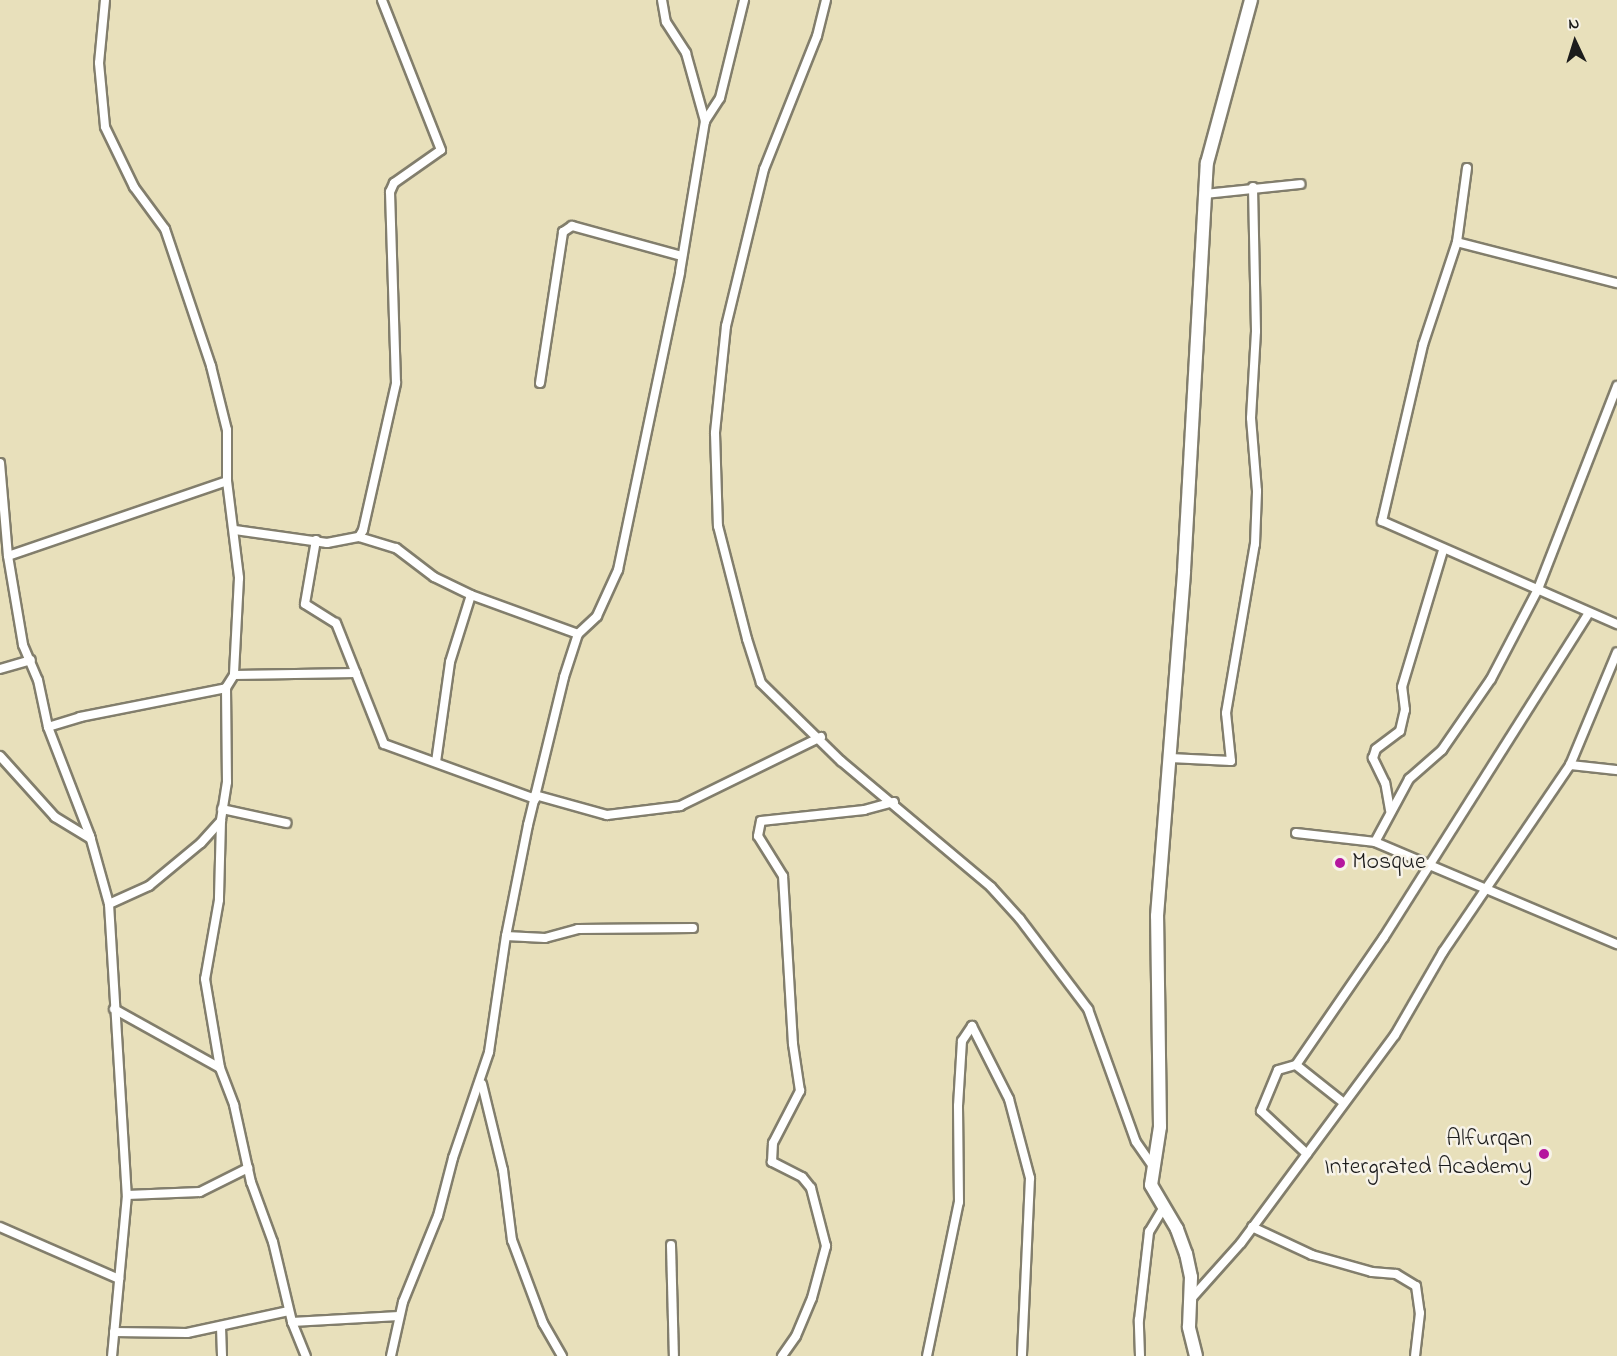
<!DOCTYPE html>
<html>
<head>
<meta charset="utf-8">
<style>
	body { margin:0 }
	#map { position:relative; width:1617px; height:1356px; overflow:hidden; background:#e8e0bb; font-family:"Indie Flower",sans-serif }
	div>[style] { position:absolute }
	.roads { filter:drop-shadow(2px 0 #827e6c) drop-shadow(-2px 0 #827e6c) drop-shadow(0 2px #827e6c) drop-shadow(0 -2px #827e6c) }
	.street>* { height:8px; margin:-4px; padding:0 4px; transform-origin:4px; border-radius:4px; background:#fff }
	.secondary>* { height:12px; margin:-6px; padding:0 6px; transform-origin:6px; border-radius:6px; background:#fff }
	.dots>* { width:16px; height:16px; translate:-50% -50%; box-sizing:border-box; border:3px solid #f7f3e8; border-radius:50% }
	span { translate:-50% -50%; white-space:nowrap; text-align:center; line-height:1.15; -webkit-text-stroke:5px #f7f3e8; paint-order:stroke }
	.poi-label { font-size:24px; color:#1c1c1c }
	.left { translate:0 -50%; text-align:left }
	.right { translate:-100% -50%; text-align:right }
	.north { position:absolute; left:1545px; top:12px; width:60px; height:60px; -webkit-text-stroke:4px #f7f3e8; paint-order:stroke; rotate:356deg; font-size:16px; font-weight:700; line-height:24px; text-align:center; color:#1c1c1c }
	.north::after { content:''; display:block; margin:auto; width:21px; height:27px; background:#1c1c1c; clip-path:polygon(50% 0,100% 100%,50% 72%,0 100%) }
</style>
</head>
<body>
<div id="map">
	<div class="roads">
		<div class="street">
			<div style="left:105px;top:0;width:63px;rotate:95.4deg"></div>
			<div style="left:99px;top:63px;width:64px;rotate:84.6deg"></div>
			<div style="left:105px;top:127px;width:67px;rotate:64.2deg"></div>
			<div style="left:134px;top:187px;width:52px;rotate:53.6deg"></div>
			<div style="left:165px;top:229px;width:145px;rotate:71.4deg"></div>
			<div style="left:211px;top:366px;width:66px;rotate:76deg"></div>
			<div style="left:227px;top:430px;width:51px;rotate:90deg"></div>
			<div style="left:227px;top:481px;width:98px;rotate:82.9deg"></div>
			<div style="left:239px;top:578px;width:97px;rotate:93deg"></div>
			<div style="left:234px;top:675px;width:15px;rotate:122deg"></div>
			<div style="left:226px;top:688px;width:94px;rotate:89.4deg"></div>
			<div style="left:227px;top:782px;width:39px;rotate:99deg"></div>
			<div style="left:221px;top:821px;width:79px;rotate:91.5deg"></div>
			<div style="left:219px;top:900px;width:80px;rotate:100deg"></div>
			<div style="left:205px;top:979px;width:90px;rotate:80.4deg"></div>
			<div style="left:220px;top:1068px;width:40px;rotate:69deg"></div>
			<div style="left:234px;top:1105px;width:79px;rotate:77.6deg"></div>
			<div style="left:251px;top:1182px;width:64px;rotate:69.9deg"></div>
			<div style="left:273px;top:1242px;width:82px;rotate:76.6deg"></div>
			<div style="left:292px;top:1322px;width:37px;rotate:68deg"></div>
			<div style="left:662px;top:0;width:22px;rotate:80deg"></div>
			<div style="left:666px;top:22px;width:37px;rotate:57deg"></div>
			<div style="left:686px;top:53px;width:71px;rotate:74.4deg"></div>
			<div style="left:826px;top:0;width:37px;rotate:104deg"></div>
			<div style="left:817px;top:36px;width:143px;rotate:111.7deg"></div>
			<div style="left:764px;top:169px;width:162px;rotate:103.6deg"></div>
			<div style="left:726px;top:326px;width:108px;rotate:95.9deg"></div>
			<div style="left:715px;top:433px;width:93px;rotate:88.2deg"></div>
			<div style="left:718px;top:526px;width:117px;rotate:75.6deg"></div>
			<div style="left:747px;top:639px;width:46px;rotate:72.3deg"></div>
			<div style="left:761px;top:683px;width:112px;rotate:44.3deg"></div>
			<div style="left:841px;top:761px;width:196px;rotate:40deg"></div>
			<div style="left:991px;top:887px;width:43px;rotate:47.8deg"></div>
			<div style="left:1020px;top:919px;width:113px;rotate:52.9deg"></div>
			<div style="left:1088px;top:1009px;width:141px;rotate:70.2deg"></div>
			<div style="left:1136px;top:1142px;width:28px;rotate:55deg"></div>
			<div style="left:1467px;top:168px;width:75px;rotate:97.7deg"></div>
			<div style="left:1457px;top:242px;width:108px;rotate:108.3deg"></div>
			<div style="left:1423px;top:345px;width:181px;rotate:103.1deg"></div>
			<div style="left:1382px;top:521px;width:257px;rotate:23.7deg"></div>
			<div style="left:1204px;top:194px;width:97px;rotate:-5.9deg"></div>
			<div style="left:1457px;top:242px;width:165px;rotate:14.4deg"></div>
			<div style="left:540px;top:383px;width:153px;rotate:-81.3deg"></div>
			<div style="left:563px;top:232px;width:11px;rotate:-34deg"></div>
			<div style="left:572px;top:226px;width:114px;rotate:15.3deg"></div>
			<div style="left:0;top:463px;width:93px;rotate:85.1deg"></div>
			<div style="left:8px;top:556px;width:90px;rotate:80.4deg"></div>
			<div style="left:23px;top:645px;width:38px;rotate:67deg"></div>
			<div style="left:38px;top:680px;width:48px;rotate:78deg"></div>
			<div style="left:48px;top:727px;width:117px;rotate:68.9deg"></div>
			<div style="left:90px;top:836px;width:71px;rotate:74.4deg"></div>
			<div style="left:109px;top:904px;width:292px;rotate:86.5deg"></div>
			<div style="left:127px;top:1195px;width:162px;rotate:95.3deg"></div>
			<div style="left:235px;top:530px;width:93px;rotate:8deg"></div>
			<div style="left:327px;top:543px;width:33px;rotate:-11deg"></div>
			<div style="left:359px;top:537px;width:8px;rotate:-60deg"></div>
			<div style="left:363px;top:530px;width:151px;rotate:-77.3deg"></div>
			<div style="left:396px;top:383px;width:191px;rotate:-91.8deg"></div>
			<div style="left:390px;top:192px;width:10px;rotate:-66deg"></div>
			<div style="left:394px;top:183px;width:57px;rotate:-35.1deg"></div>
			<div style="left:441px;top:150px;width:161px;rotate:-111.5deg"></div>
			<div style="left:359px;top:537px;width:39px;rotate:17deg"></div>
			<div style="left:396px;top:548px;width:48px;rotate:37.3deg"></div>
			<div style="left:434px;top:577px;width:41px;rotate:25.9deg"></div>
			<div style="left:471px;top:595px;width:114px;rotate:20deg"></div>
			<div style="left:316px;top:540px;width:65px;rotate:99.8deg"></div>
			<div style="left:305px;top:604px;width:36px;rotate:32deg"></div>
			<div style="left:336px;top:623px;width:130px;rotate:68.4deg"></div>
			<div style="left:384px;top:744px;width:161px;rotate:20deg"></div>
			<div style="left:8px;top:556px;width:231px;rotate:-18.9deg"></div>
			<div style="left:0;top:669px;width:32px;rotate:-16deg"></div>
			<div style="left:234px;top:675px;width:122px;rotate:-0.9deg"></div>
			<div style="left:48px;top:727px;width:34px;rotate:-17deg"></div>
			<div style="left:80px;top:717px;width:149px;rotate:-11.2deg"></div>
			<div style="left:0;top:756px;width:82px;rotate:48deg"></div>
			<div style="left:55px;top:817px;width:42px;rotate:31.4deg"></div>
			<div style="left:1170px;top:758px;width:61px;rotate:2.8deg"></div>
			<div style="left:1231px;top:761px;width:48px;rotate:-95.9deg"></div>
			<div style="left:1226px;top:713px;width:171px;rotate:-80.3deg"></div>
			<div style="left:1255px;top:544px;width:53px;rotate:-87.8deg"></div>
			<div style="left:1257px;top:491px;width:73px;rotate:-94.7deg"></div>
			<div style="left:1251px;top:418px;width:87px;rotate:-86.7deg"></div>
			<div style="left:1256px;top:331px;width:144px;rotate:-91.2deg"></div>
			<div style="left:436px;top:762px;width:101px;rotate:-82deg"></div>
			<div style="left:450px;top:662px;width:70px;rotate:-72.6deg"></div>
			<div style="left:1570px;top:765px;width:47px;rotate:6.1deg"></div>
			<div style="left:535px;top:795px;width:75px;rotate:15.5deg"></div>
			<div style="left:607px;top:815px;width:74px;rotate:-7deg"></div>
			<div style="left:680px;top:806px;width:157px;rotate:-26.1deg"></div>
			<div style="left:222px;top:809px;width:66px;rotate:12.3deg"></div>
			<div style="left:1390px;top:810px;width:27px;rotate:-100deg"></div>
			<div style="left:1385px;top:783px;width:28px;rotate:-116deg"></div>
			<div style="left:1373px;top:758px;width:9px;rotate:-72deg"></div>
			<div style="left:1376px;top:749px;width:30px;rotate:-37deg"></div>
			<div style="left:1400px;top:731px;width:22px;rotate:-77deg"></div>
			<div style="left:1405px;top:710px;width:23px;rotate:-97deg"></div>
			<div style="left:1402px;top:687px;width:143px;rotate:-73.3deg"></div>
			<div style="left:1296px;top:833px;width:80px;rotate:6.5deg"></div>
			<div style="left:1375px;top:842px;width:263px;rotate:22.9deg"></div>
			<div style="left:1375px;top:842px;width:72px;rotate:-61.6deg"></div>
			<div style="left:1409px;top:779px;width:44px;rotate:-41.3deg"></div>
			<div style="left:1442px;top:750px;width:86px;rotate:-55.4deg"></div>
			<div style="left:1491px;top:679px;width:102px;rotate:-62.4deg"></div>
			<div style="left:1538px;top:589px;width:218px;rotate:-68.7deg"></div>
			<div style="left:109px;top:904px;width:44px;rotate:-24.2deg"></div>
			<div style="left:149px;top:886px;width:67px;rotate:-39.6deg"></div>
			<div style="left:201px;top:843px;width:30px;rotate:-48deg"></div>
			<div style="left:506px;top:936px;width:39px;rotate:3deg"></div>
			<div style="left:545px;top:938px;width:34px;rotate:-15deg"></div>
			<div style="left:578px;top:929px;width:115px;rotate:-0.5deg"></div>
			<div style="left:114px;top:1009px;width:121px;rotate:29.1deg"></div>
			<div style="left:1296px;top:1065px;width:61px;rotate:38.4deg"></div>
			<div style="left:482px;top:1084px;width:89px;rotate:76.3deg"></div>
			<div style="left:503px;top:1170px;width:71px;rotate:82.7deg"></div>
			<div style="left:512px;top:1240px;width:89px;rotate:69.5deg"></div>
			<div style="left:543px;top:1323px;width:38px;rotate:60deg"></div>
			<div style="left:1307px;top:1154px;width:63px;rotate:-136.9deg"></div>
			<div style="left:1261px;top:1111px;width:44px;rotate:-67.5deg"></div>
			<div style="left:1278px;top:1070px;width:19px;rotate:-16deg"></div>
			<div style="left:1296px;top:1065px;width:155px;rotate:-55.5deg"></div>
			<div style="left:1384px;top:937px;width:383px;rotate:-57.7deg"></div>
			<div style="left:127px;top:1195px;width:73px;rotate:-2.4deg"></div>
			<div style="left:200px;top:1192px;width:54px;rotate:-26.6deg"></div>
			<div style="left:0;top:1227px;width:130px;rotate:23.6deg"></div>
			<div style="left:1252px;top:1227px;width:66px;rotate:25deg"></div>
			<div style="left:1312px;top:1255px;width:62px;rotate:15.8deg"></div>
			<div style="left:1372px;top:1272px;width:24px;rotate:5deg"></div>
			<div style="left:1396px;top:1274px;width:23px;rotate:31deg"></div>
			<div style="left:1416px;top:1286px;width:27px;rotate:82deg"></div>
			<div style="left:1420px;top:1313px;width:43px;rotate:96.6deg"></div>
			<div style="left:671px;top:1245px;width:111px;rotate:88.5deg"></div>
			<div style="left:1190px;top:1300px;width:76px;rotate:-48.2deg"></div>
			<div style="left:1241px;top:1243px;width:259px;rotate:-53.5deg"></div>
			<div style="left:1395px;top:1035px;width:96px;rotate:-60deg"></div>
			<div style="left:1443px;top:952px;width:226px;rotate:-55.8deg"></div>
			<div style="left:1570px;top:765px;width:122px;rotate:-67.4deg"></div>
			<div style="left:292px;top:1322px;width:107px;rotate:-3.2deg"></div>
			<div style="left:221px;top:1327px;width:29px;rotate:88deg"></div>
			<div style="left:114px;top:1332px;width:73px;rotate:0.8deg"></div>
			<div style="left:187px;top:1333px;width:104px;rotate:-12.2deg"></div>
			<div style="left:391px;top:1356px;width:55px;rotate:-77.5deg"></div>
			<div style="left:403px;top:1302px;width:93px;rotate:-67.9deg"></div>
			<div style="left:438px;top:1216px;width:60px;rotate:-75.5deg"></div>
			<div style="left:453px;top:1158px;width:112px;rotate:-71.2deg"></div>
			<div style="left:489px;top:1052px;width:117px;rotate:-81.7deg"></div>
			<div style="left:506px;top:936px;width:113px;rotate:-78.8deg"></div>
			<div style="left:528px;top:825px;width:152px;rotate:-76.3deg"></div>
			<div style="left:564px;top:677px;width:45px;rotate:-72deg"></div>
			<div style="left:578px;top:634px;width:26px;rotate:-43deg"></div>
			<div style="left:597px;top:616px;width:51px;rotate:-65.5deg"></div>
			<div style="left:618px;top:570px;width:304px;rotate:-78.2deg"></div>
			<div style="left:680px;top:272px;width:153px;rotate:-80.6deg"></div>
			<div style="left:705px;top:121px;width:27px;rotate:-57deg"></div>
			<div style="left:720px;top:98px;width:101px;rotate:-76.2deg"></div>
			<div style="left:782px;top:1356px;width:24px;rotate:-55deg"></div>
			<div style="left:796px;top:1336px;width:41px;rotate:-67.2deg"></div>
			<div style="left:812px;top:1298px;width:54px;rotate:-74.9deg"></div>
			<div style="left:826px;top:1246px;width:60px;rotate:-104.5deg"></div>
			<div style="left:811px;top:1188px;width:14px;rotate:-129deg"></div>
			<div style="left:802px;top:1177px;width:34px;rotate:-153deg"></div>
			<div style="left:772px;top:1162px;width:19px;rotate:-87deg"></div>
			<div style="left:773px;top:1143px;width:59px;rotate:-62.6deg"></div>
			<div style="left:800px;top:1091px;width:48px;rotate:-98.5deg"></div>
			<div style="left:793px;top:1044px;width:168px;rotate:-93.4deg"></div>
			<div style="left:783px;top:876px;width:47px;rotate:-122deg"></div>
			<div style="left:758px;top:836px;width:15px;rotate:-79deg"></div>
			<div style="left:761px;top:821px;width:104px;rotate:-6.1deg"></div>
			<div style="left:864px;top:810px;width:31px;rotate:-15deg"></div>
			<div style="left:927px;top:1356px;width:157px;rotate:-78.3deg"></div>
			<div style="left:959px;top:1202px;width:96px;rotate:-90.6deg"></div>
			<div style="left:958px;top:1106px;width:65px;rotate:-86.5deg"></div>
			<div style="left:962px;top:1041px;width:18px;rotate:-56deg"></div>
			<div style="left:972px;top:1026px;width:82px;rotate:63.1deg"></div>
			<div style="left:1009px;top:1099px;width:82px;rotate:75.1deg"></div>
			<div style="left:1030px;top:1178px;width:178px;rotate:92.6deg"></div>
			<div style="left:1140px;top:1356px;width:36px;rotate:-92deg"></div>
			<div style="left:1139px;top:1320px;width:89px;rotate:-83.5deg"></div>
			<div style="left:1149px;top:1232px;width:29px;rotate:-59deg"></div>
		</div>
		<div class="secondary">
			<div style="left:1196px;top:1356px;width:30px;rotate:-104deg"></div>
			<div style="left:1189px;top:1327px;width:50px;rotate:-87.7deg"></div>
			<div style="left:1191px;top:1277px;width:24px;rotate:-102deg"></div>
			<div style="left:1186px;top:1254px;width:27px;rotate:-110deg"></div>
			<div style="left:1177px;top:1229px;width:51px;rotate:-120.6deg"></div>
			<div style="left:1151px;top:1185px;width:59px;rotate:-81.2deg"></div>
			<div style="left:1160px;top:1127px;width:211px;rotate:-90.8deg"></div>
			<div style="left:1157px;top:916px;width:346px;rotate:-85.5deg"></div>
			<div style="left:1184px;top:571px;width:409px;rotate:-86.8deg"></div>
			<div style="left:1207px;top:163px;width:169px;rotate:-74.9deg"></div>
		</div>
	</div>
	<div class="dots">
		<div style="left:1340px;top:863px;background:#b5179e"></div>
		<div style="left:1544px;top:1154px;background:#b5179e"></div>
	</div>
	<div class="poi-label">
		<span class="left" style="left:1352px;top:863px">Mosque</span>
		<span class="right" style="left:1532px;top:1154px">Alfurqan<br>Intergrated Academy</span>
	</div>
	<div class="north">N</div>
</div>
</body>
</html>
